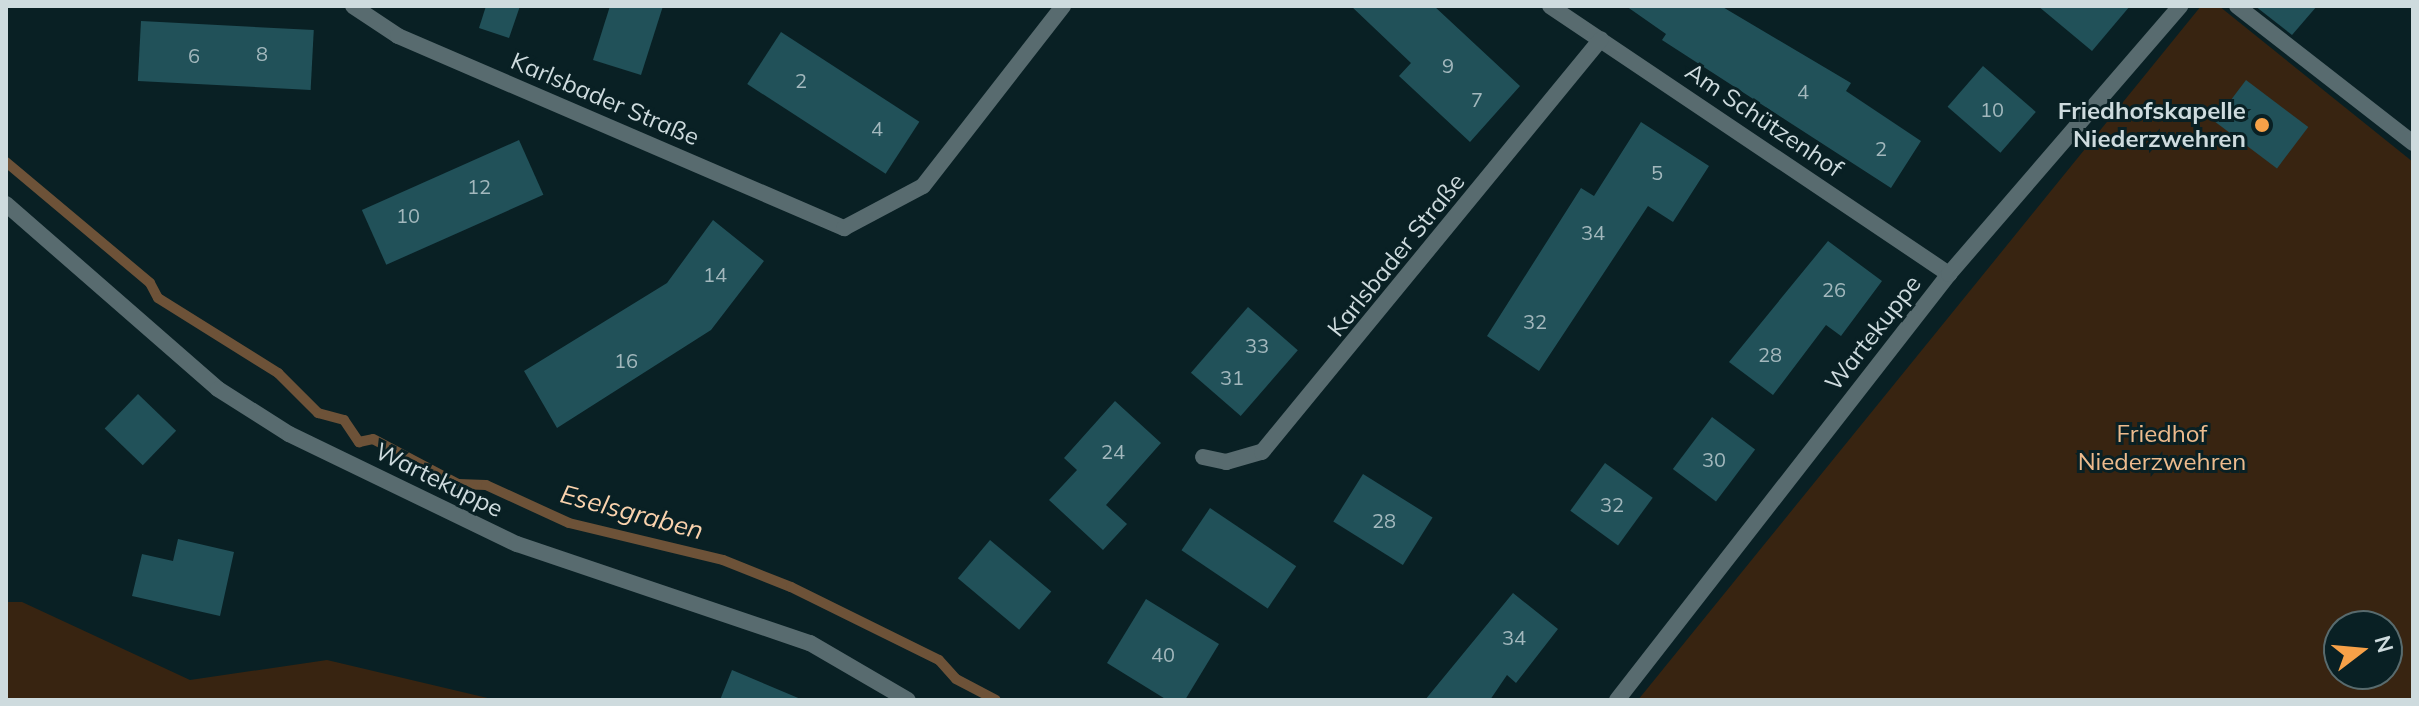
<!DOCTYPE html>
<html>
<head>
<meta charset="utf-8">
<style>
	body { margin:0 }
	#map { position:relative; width:2419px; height:706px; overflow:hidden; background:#092024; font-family:Mulish,sans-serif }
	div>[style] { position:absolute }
	.green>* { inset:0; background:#382411 }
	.stream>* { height:10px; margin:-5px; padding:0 5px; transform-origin:5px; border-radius:5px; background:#6d5238 }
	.building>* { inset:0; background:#215159; transform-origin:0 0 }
	.street>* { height:16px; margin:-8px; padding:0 8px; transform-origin:8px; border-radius:8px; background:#586b6f }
	.dots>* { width:22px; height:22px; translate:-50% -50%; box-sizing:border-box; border:4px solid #092024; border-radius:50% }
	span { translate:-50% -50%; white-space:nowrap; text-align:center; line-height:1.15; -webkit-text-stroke:6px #092024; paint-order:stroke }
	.number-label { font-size:20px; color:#a3b8bd }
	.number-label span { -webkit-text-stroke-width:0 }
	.street-label { font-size:24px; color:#cedbde }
	.poi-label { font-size:24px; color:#cedbde; font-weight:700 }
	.right { translate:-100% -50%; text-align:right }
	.park-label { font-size:24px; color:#edbb8d }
	.water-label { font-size:26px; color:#fad2ad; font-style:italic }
	.frame { position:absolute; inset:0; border:8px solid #cedbde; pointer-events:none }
	.north { position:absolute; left:2323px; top:610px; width:80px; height:80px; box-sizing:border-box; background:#092024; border:2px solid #586b6e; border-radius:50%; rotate:74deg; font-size:22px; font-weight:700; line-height:32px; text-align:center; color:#cedbde }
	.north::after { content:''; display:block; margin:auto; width:28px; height:36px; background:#f7a148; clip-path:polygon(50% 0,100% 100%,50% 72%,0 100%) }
</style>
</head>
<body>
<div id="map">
	<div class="green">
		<div style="clip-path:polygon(evenodd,2201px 6px,2219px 6px,2413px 162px,2413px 700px,1638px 700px,2201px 6px,2339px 626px,2387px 626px,2387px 674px,2339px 674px,2339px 626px)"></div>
		<div style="clip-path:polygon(6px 602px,22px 602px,190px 680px,327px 660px,496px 700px,6px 700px)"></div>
	</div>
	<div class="stream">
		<div style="left:6px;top:162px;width:188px;rotate:40deg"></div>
		<div style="left:150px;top:283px;width:17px;rotate:62deg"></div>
		<div style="left:158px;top:298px;width:142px;rotate:32deg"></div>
		<div style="left:278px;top:373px;width:57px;rotate:45deg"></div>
		<div style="left:318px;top:413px;width:27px;rotate:15deg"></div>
		<div style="left:344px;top:420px;width:27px;rotate:56deg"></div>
		<div style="left:359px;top:442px;width:14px;rotate:-12deg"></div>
		<div style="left:373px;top:439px;width:96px;rotate:27.9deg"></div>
		<div style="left:458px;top:484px;width:28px;rotate:2deg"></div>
		<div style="left:486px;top:485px;width:91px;rotate:24.6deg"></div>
		<div style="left:569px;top:523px;width:158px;rotate:13.5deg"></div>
		<div style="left:723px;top:560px;width:73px;rotate:21.7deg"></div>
		<div style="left:791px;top:587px;width:165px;rotate:26.3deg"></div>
		<div style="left:939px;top:660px;width:25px;rotate:48deg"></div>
		<div style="left:956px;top:679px;width:45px;rotate:27.7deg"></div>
	</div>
	<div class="building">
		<div style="clip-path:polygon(486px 6px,520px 6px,509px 38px,479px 28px)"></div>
		<div style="clip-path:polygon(610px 6px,663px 6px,641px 75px,593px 60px)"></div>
		<div style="clip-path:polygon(1351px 6px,1434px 6px,1520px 86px,1470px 142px,1399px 76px,1411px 63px)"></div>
		<div style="clip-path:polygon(1626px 6px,1721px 6px,1851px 83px,1846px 91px,1921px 141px,1891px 188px,1662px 40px,1666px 34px)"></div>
		<div style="clip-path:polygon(2038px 6px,2130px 6px,2092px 51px)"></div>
		<div style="clip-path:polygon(2255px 6px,2317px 6px,2292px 35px)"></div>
		<div style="left:141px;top:21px;width:173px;height:60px;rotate:3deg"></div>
		<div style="left:781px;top:32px;width:165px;height:62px;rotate:33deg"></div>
		<div style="left:1983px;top:66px;width:70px;height:54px;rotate:41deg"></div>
		<div style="left:2246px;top:80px;width:78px;height:52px;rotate:37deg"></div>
		<div style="clip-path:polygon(1641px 122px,1709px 166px,1673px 222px,1648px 206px,1539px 371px,1487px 336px,1581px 188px,1594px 196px)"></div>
		<div style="left:519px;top:140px;width:60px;height:172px;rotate:66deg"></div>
		<div style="clip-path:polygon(713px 220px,764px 261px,711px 330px,557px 428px,524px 371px,667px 283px)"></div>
		<div style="clip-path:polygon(1828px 241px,1882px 281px,1841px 336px,1826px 325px,1773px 395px,1729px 362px)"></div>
		<div style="left:1248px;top:307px;width:66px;height:87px;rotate:41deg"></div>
		<div style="left:138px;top:394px;width:53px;height:48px;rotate:44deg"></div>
		<div style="clip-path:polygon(1115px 401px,1161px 443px,1106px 505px,1127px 524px,1103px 550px,1049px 500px,1077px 470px,1064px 458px)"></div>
		<div style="left:1712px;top:417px;width:54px;height:65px;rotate:37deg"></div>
		<div style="left:1605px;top:463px;width:59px;height:59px;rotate:36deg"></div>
		<div style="left:1363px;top:474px;width:82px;height:56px;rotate:32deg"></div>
		<div style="left:1210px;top:508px;width:104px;height:51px;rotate:34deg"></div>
		<div style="clip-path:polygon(178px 539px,234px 552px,220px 616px,132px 596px,142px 554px,173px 561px)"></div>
		<div style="left:990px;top:540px;width:80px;height:50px;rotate:40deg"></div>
		<div style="clip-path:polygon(1513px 593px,1558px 629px,1516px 683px,1507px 675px,1490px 700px,1425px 700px)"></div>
		<div style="clip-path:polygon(1146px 599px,1219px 644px,1185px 700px,1167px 700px,1107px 663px)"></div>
		<div style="clip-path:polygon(732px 670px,803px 700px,720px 700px)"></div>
	</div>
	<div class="street">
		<div style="left:353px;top:6px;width:54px;rotate:33.7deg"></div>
		<div style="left:398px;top:36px;width:486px;rotate:23.3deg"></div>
		<div style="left:844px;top:228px;width:89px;rotate:-28deg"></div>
		<div style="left:923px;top:186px;width:228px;rotate:-52.1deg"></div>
		<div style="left:1550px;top:6px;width:481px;rotate:33.9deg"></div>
		<div style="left:2237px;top:6px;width:223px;rotate:37.9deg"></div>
		<div style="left:6px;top:204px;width:281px;rotate:41.1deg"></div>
		<div style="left:218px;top:389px;width:84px;rotate:32.4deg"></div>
		<div style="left:289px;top:434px;width:253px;rotate:25.8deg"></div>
		<div style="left:517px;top:544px;width:309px;rotate:18.7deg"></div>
		<div style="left:810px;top:643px;width:113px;rotate:30.2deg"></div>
		<div style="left:1203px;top:457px;width:24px;rotate:12deg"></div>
		<div style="left:1226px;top:462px;width:37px;rotate:-16deg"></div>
		<div style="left:1262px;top:452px;width:534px;rotate:-50.62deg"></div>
		<div style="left:1617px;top:700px;width:540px;rotate:-52.07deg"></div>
		<div style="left:1949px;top:274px;width:354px;rotate:-49.2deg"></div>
	</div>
	<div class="dots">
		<div style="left:2262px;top:125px;background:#f7a148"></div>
	</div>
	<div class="number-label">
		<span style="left:262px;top:53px">8</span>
		<span style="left:194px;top:55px">6</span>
		<span style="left:1448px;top:65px">9</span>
		<span style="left:801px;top:80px">2</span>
		<span style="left:1803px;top:91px">4</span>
		<span style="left:1477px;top:99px">7</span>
		<span style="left:1992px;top:109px">10</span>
		<span style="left:877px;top:128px">4</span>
		<span style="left:1881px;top:148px">2</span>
		<span style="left:1657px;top:172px">5</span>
		<span style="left:479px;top:186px">12</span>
		<span style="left:408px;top:215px">10</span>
		<span style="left:1593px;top:232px">34</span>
		<span style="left:715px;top:274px">14</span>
		<span style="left:1834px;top:289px">26</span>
		<span style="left:1535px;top:321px">32</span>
		<span style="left:1257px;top:345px">33</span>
		<span style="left:1770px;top:354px">28</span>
		<span style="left:626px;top:360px">16</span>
		<span style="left:1232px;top:377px">31</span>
		<span style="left:1113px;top:451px">24</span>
		<span style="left:1714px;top:459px">30</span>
		<span style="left:1612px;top:504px">32</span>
		<span style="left:1384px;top:520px">28</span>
		<span style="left:1514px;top:637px">34</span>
		<span style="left:1163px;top:654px">40</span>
	</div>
	<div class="street-label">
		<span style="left:605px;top:99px;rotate:23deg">Karlsbader Straße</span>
		<span style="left:1764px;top:120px;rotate:34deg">Am Schützenhof</span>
		<span style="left:1396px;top:255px;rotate:-51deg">Karlsbader Straße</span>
		<span style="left:1873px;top:333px;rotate:-52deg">Wartekuppe</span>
		<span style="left:439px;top:480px;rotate:26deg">Wartekuppe</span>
	</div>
	<div class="poi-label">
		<span class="right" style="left:2246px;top:125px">Friedhofskapelle<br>Niederzwehren</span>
	</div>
	<div class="park-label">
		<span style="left:2162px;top:448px">Friedhof<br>Niederzwehren</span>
	</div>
	<div class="water-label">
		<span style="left:632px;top:512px;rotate:15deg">Eselsgraben</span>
	</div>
	<div class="frame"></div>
	<div class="north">N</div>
</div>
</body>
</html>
